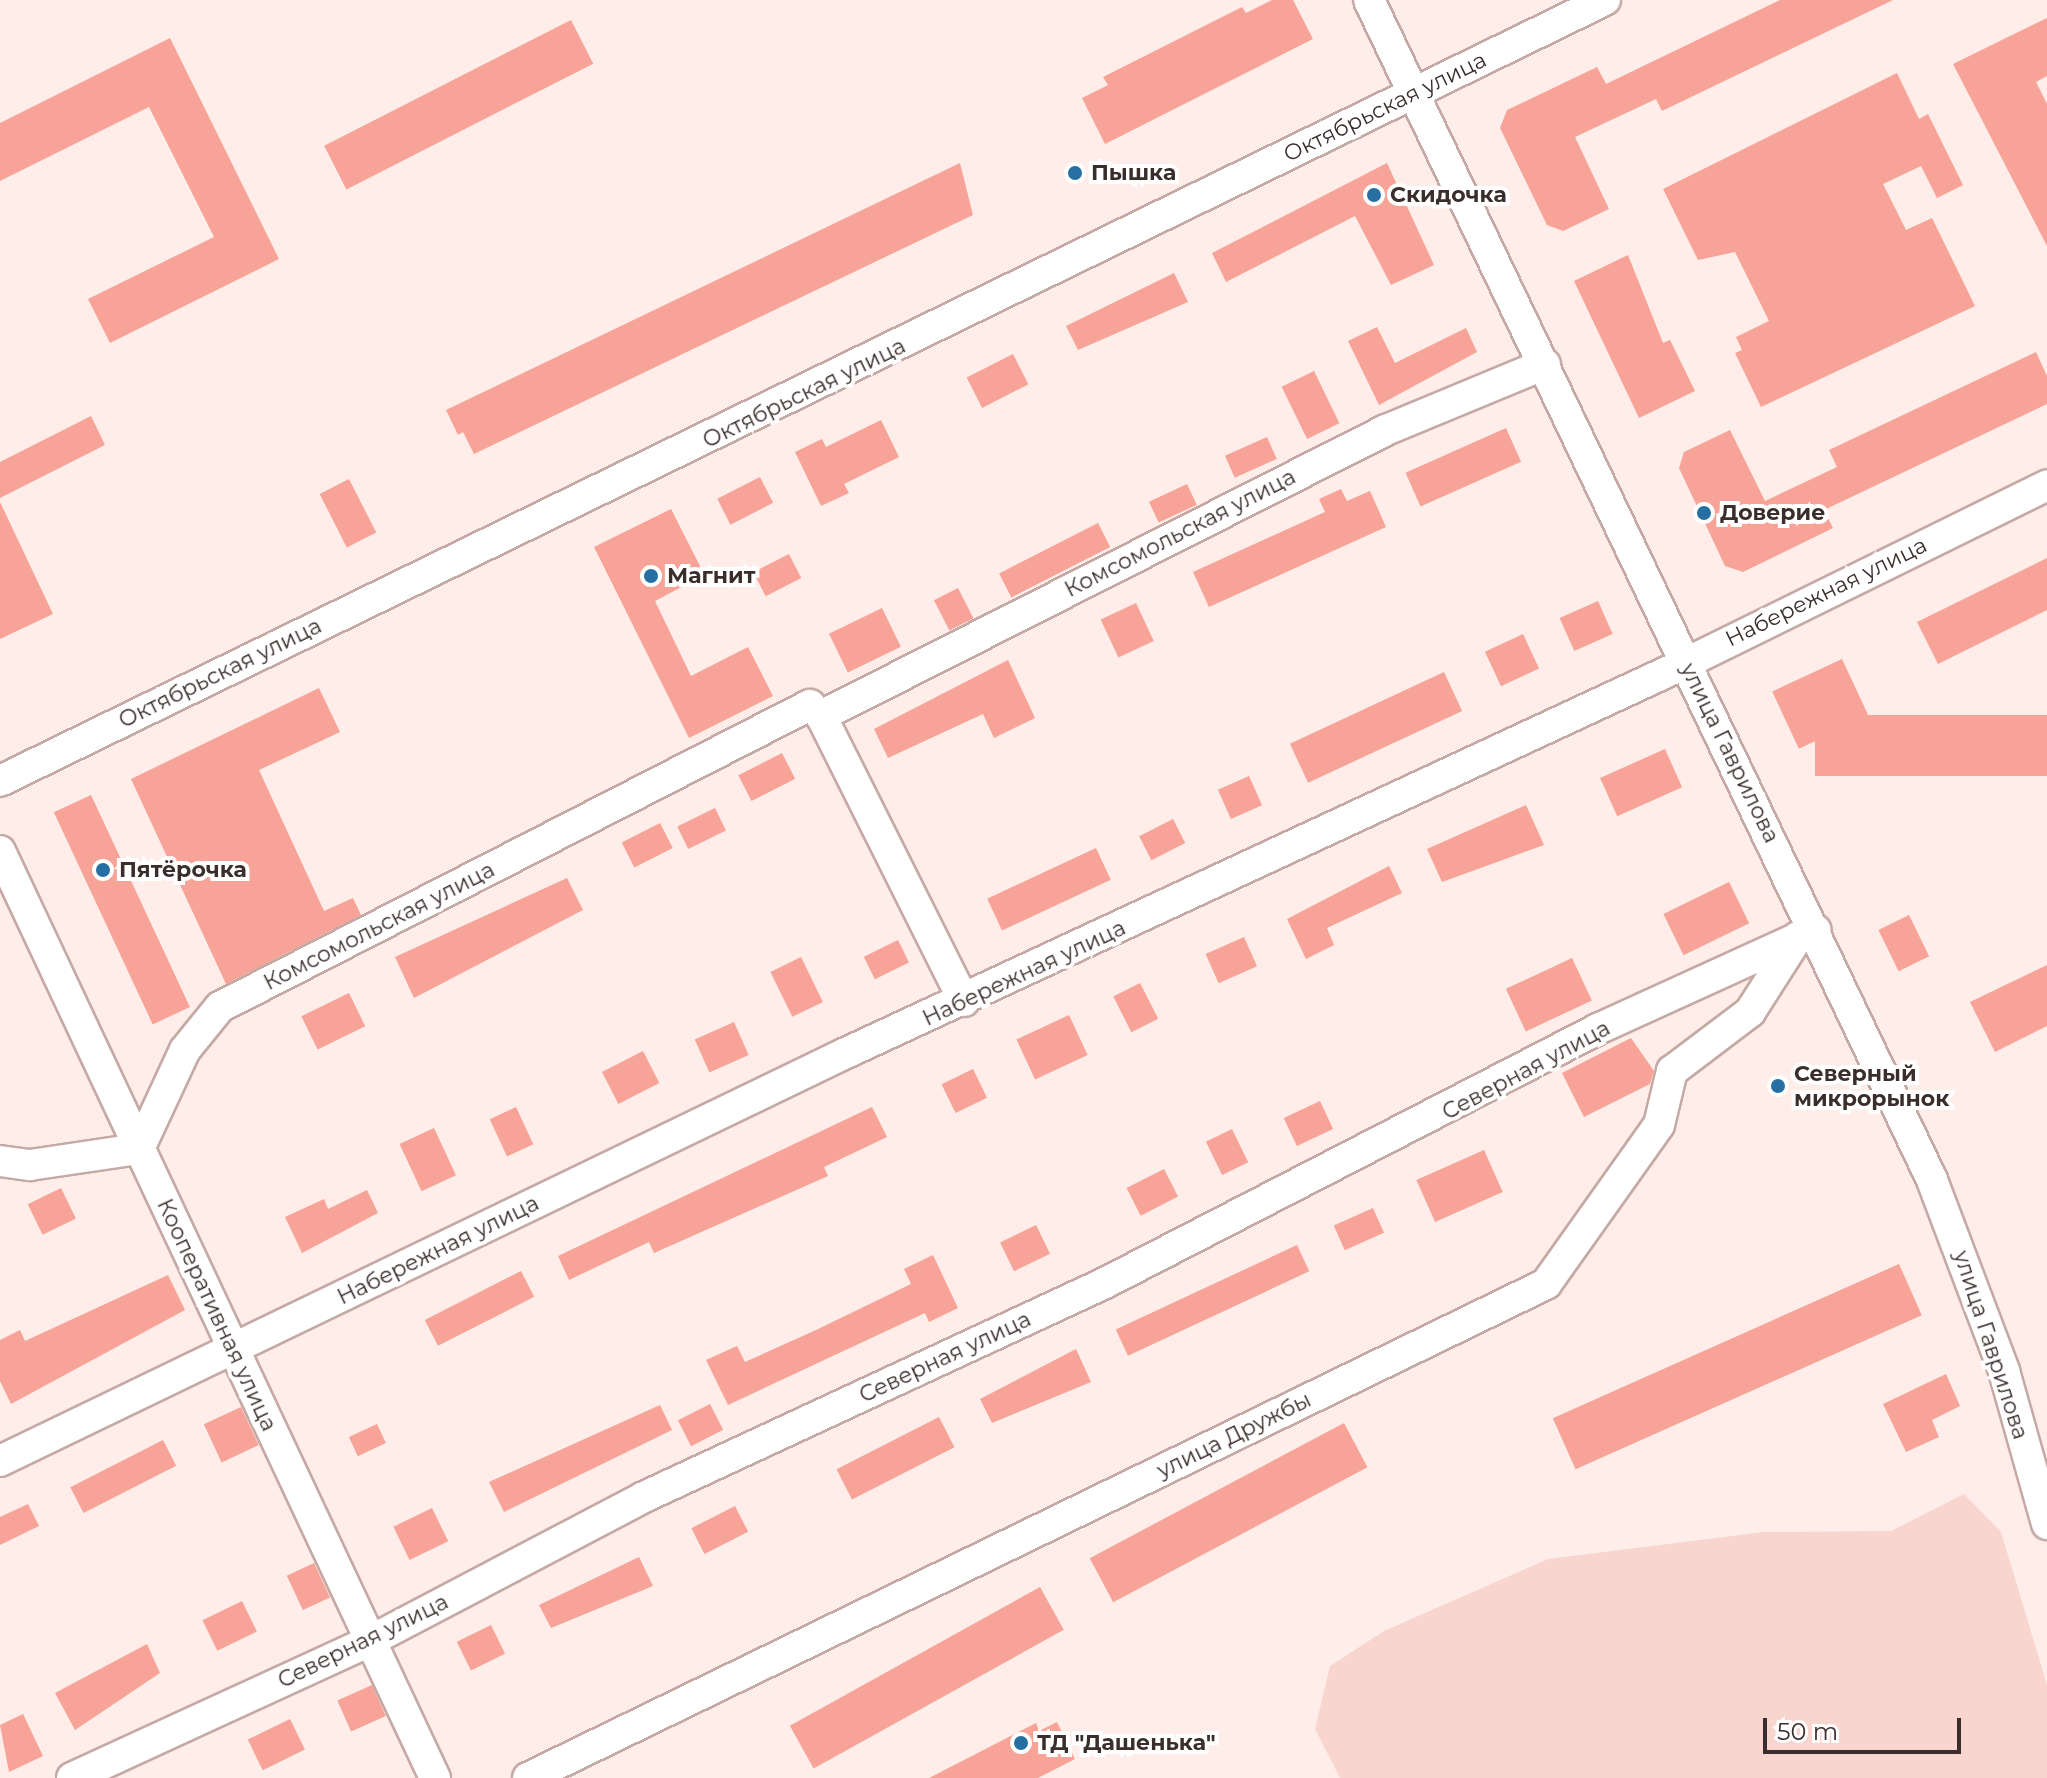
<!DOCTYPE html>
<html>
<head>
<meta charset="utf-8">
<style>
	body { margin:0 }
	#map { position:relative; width:2047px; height:1778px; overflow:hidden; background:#ffedea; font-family:Montserrat,sans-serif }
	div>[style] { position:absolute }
	.green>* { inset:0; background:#f9d5cf }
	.building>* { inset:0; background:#f7a397; transform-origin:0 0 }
	.roads { filter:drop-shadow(2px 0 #c4a9a4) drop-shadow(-2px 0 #c4a9a4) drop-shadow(0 2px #c4a9a4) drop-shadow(0 -2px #c4a9a4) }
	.minor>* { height:30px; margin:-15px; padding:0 15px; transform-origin:15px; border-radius:15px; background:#fff }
	.dots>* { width:22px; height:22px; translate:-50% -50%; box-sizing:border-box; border:4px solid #fff; border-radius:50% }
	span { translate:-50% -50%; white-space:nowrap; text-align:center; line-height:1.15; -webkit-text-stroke:8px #fff; paint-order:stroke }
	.street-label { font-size:22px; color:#392e2c }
	.poi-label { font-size:22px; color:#392e2c; font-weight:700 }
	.left { translate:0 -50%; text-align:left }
	.scale { position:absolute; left:1763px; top:1718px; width:198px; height:36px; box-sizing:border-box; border:4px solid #392e2c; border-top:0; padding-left:10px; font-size:24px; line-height:28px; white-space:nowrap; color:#392e2c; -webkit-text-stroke:6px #fff; paint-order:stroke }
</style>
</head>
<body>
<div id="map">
	<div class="green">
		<div style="clip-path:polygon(1964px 1494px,2001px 1532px,2047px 1685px,2047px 1778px,1340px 1778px,1315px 1729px,1330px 1666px,1384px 1631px,1548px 1559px,1764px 1532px,1891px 1531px)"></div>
	</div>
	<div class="building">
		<div style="clip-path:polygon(1272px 0,1293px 0,1313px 39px,1105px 144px,1082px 98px,1108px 85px,1103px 77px,1242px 7px,1246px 13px)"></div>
		<div style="clip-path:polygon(1780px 0,1893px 0,1662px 111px,1656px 99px,1575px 137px,1609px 209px,1563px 231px,1547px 225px,1500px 128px,1507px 110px,1597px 67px,1606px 84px)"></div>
		<div style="clip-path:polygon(2047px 18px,2047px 76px,2036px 82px,2047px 104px,2047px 246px,1953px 64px)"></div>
		<div style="left:571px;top:20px;width:49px;height:277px;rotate:63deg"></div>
		<div style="clip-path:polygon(170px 38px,279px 259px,110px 343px,88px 299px,214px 237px,149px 107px,0 181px,0 123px)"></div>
		<div style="clip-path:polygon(1897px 73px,1919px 119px,1928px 114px,1963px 185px,1937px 198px,1921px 166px,1883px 184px,1906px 230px,1932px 218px,1975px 306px,1761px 407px,1735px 353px,1742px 350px,1736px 337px,1769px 321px,1735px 252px,1698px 260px,1663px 189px)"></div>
		<div style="clip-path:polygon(960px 163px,973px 215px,474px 454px,463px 432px,458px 435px,446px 410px)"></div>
		<div style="clip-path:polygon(1387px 163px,1434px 265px,1391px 285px,1355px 216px,1226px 282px,1212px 253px)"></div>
		<div style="clip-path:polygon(1628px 255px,1663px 343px,1670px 340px,1695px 391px,1639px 418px,1574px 281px)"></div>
		<div style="clip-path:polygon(1174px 273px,1188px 302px,1078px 350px,1066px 326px)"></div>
		<div style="clip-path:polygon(1377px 327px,1395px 363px,1466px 328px,1477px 352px,1379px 405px,1348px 341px)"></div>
		<div style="clip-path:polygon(2036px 352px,2047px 376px,2047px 404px,1824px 510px,1833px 528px,1743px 572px,1725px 566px,1679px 468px,1684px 452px,1730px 430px,1765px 501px,1837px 467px,1829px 450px)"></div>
		<div style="left:1013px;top:354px;width:34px;height:52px;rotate:63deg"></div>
		<div style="left:1314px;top:371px;width:58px;height:36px;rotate:64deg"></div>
		<div style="clip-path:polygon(91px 416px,105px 445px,0 498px,0 462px)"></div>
		<div style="clip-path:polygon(881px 420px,899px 457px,844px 484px,849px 493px,821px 506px,795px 452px,822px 439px,826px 447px)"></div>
		<div style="left:1506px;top:428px;width:37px;height:110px;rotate:66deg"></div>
		<div style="left:1267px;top:437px;width:24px;height:46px;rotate:66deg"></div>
		<div style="left:760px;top:477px;width:29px;height:48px;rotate:63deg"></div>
		<div style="left:349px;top:479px;width:60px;height:33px;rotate:63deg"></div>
		<div style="left:1187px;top:484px;width:23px;height:42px;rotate:65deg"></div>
		<div style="clip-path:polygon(1341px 489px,1347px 501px,1370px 491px,1386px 527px,1209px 607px,1193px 572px,1325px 512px,1319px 499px)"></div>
		<div style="clip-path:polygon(0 502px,53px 614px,0 639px)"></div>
		<div style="clip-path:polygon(671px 509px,701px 568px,691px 573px,695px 580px,655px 601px,691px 676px,748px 647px,773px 696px,689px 738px,594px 547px)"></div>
		<div style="left:1098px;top:523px;width:27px;height:111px;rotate:63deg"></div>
		<div style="left:789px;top:554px;width:27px;height:40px;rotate:63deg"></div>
		<div style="clip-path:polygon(2047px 558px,2047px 610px,1938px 664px,1917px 622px)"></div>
		<div style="left:958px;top:588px;width:34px;height:27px;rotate:63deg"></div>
		<div style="left:1598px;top:601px;width:36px;height:42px;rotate:66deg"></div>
		<div style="left:1136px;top:603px;width:42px;height:39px;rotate:65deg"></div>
		<div style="left:882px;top:608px;width:43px;height:59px;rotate:64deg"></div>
		<div style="left:1523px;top:634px;width:38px;height:42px;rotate:65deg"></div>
		<div style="left:1842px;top:659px;width:63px;height:77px;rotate:65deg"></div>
		<div style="clip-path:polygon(1008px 660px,1035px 718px,994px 738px,983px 714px,888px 758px,874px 729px)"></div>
		<div style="left:1444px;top:672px;width:43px;height:170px;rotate:65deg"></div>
		<div style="clip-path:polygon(319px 688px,340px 732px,259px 770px,324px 911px,353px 898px,361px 915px,226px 984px,131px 779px)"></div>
		<div style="left:2047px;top:715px;width:61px;height:232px;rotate:90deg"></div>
		<div style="left:1665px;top:749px;width:42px;height:71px;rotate:66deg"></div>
		<div style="left:782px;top:753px;width:29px;height:49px;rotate:63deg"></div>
		<div style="left:1249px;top:776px;width:32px;height:34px;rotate:66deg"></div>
		<div style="left:91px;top:795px;width:234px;height:41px;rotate:65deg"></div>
		<div style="clip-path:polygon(1526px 805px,1544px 845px,1442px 882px,1427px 849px)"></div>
		<div style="left:715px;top:808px;width:25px;height:42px;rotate:64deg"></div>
		<div style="left:1173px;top:819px;width:27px;height:38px;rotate:63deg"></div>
		<div style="left:660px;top:823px;width:28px;height:43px;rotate:63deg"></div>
		<div style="left:1096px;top:848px;width:35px;height:120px;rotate:65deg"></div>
		<div style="clip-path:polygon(1389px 866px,1402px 893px,1327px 928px,1334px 945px,1306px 959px,1287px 919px)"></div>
		<div style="clip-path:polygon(567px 878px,583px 910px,414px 998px,395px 957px)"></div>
		<div style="left:1729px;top:882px;width:46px;height:73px;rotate:64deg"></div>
		<div style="left:1909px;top:915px;width:46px;height:34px;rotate:64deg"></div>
		<div style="left:1244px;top:937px;width:32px;height:42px;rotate:66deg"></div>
		<div style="left:898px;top:940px;width:25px;height:38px;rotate:64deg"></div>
		<div style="left:801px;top:957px;width:50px;height:34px;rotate:64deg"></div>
		<div style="left:1572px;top:958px;width:47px;height:73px;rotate:65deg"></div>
		<div style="clip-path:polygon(2047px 965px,2047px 1026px,1995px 1052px,1970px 1002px)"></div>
		<div style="left:1140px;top:983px;width:40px;height:30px;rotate:63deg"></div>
		<div style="left:349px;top:993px;width:37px;height:53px;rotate:64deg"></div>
		<div style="left:1069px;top:1015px;width:44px;height:58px;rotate:65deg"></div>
		<div style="left:734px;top:1022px;width:36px;height:43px;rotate:66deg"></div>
		<div style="clip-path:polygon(1631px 1038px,1654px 1071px,1650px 1084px,1584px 1117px,1562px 1073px)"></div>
		<div style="left:643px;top:1051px;width:36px;height:46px;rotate:63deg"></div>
		<div style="left:973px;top:1069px;width:32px;height:35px;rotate:64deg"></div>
		<div style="left:1320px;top:1101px;width:31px;height:40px;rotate:65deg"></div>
		<div style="left:516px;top:1107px;width:41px;height:29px;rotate:65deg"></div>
		<div style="clip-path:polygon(872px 1107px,887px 1137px,824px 1167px,828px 1176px,654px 1253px,649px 1242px,569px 1280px,558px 1256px)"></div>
		<div style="left:434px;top:1128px;width:52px;height:38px;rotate:65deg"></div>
		<div style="left:1232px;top:1129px;width:37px;height:29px;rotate:64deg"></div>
		<div style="left:1484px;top:1150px;width:46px;height:74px;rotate:66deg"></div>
		<div style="left:1164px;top:1169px;width:31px;height:42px;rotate:63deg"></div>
		<div style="left:61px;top:1188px;width:34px;height:37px;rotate:64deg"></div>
		<div style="clip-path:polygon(367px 1190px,378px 1213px,302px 1253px,285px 1217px,324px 1199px,328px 1209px)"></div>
		<div style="left:1373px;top:1208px;width:27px;height:43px;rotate:66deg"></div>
		<div style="left:1036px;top:1225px;width:32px;height:40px;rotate:64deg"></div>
		<div style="left:1297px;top:1245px;width:29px;height:200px;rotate:65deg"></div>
		<div style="clip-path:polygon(933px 1255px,958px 1308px,929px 1322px,925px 1313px,728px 1405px,706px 1360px,737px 1346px,745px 1362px,816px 1330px,911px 1284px,904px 1269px)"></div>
		<div style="left:1899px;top:1264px;width:56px;height:379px;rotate:66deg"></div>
		<div style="left:521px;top:1271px;width:29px;height:108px;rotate:63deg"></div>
		<div style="clip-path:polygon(168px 1275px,185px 1310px,11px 1404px,0 1381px,0 1340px,20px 1330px,25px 1341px)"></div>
		<div style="clip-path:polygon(1076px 1349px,1091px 1382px,992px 1423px,980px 1399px)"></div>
		<div style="clip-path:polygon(1946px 1374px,1960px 1406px,1932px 1420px,1939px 1437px,1906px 1452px,1883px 1404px)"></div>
		<div style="left:710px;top:1404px;width:29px;height:36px;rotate:63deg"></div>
		<div style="clip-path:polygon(660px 1405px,672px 1430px,504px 1512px,489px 1482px)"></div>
		<div style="left:241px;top:1407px;width:42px;height:41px;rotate:65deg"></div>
		<div style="left:939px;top:1417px;width:34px;height:115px;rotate:63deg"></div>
		<div style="left:1344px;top:1423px;width:50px;height:288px;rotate:62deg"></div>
		<div style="left:377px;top:1424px;width:21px;height:31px;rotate:65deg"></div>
		<div style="left:163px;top:1440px;width:29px;height:104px;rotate:63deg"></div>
		<div style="clip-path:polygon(28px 1504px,39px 1526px,0 1545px,0 1517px)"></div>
		<div style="left:735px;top:1506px;width:29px;height:49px;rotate:63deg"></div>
		<div style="left:432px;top:1508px;width:37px;height:43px;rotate:64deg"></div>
		<div style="clip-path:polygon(639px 1557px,653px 1586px,551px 1628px,539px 1605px)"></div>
		<div style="left:314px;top:1563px;width:38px;height:30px;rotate:65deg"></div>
		<div style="left:1040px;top:1587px;width:49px;height:286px;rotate:61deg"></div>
		<div style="left:242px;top:1601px;width:34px;height:44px;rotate:64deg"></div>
		<div style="left:491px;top:1625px;width:32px;height:38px;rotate:64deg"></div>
		<div style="clip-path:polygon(147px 1644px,160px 1673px,75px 1730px,55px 1693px)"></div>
		<div style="left:372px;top:1685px;width:34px;height:38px;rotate:66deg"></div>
		<div style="clip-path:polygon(23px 1714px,43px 1756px,9px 1772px,0 1725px)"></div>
		<div style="left:290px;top:1719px;width:34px;height:47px;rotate:64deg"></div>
		<div style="clip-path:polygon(1057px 1722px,1075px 1759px,1038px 1778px,929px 1778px,1036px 1723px,1039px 1731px)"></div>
	</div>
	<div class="roads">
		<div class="minor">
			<div style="left:1369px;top:0;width:1307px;rotate:64.49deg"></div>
			<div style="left:1932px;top:1180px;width:204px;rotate:69.3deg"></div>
			<div style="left:2004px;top:1371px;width:159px;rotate:74.3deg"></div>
			<div style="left:0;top:781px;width:1785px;rotate:-25.95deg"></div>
			<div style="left:0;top:851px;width:1024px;rotate:64.86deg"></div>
			<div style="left:964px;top:1001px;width:319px;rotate:-116.6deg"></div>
			<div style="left:821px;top:716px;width:633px;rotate:-26.85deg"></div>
			<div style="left:1386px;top:430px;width:172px;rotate:-22.5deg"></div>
			<div style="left:0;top:1161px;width:30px;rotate:8deg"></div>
			<div style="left:30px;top:1165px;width:110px;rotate:-8.4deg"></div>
			<div style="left:139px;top:1149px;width:109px;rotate:-65.1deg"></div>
			<div style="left:185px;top:1050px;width:55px;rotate:-50.9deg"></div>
			<div style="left:220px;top:1007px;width:663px;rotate:-27.11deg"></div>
			<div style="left:0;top:1461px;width:939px;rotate:-25.75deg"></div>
			<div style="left:846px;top:1053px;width:926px;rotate:-24.9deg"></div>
			<div style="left:1686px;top:663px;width:402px;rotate:-26.2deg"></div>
			<div style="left:72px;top:1778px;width:326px;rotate:-24.7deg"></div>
			<div style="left:368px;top:1642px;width:312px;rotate:-27.7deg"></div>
			<div style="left:644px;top:1497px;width:508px;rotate:-24.9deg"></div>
			<div style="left:1105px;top:1283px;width:555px;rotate:-27.26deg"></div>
			<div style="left:1598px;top:1029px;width:239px;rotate:-24.5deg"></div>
			<div style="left:528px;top:1778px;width:1132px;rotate:-25.89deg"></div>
			<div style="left:1546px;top:1284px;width:195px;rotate:-54.6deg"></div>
			<div style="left:1659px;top:1125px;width:56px;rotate:-76.5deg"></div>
			<div style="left:1672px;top:1071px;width:98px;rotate:-37.1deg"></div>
			<div style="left:1750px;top:1012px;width:89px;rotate:-57.4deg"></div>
		</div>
	</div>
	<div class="dots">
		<div style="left:1075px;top:173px;background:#266fa3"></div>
		<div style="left:1374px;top:195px;background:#266fa3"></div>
		<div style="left:1704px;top:513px;background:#266fa3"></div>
		<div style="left:651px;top:576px;background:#266fa3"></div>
		<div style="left:103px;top:870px;background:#266fa3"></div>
		<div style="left:1778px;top:1086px;background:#266fa3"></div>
		<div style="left:1021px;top:1743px;background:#266fa3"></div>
	</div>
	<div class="street-label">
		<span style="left:1385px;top:107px;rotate:-26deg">Октябрьская улица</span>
		<span style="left:804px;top:393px;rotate:-26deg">Октябрьская улица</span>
		<span style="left:1180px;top:533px;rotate:-27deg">Комсомольская улица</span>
		<span style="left:1826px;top:592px;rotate:-26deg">Набережная улица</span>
		<span style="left:220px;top:673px;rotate:-26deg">Октябрьская улица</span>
		<span style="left:1730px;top:753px;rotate:64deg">улица Гаврилова</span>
		<span style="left:379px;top:926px;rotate:-27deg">Комсомольская улица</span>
		<span style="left:1024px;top:973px;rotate:-25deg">Набережная улица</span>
		<span style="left:1526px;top:1070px;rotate:-28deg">Северная улица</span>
		<span style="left:438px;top:1250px;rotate:-26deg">Набережная улица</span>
		<span style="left:217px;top:1315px;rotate:65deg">Кооперативная улица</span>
		<span style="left:1991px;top:1345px;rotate:72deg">улица Гаврилова</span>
		<span style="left:945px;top:1357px;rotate:-25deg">Северная улица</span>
		<span style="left:1234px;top:1435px;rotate:-26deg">улица Дружбы</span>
		<span style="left:363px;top:1641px;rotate:-26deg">Северная улица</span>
	</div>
	<div class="poi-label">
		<span class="left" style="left:1091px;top:173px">Пышка</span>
		<span class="left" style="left:1390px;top:195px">Скидочка</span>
		<span class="left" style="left:1720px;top:513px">Доверие</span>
		<span class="left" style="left:667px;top:576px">Магнит</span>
		<span class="left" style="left:119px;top:870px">Пятёрочка</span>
		<span class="left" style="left:1794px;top:1086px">Северный<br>микрорынок</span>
		<span class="left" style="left:1037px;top:1743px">ТД "Дашенька"</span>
	</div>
	<div class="scale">50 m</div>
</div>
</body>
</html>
